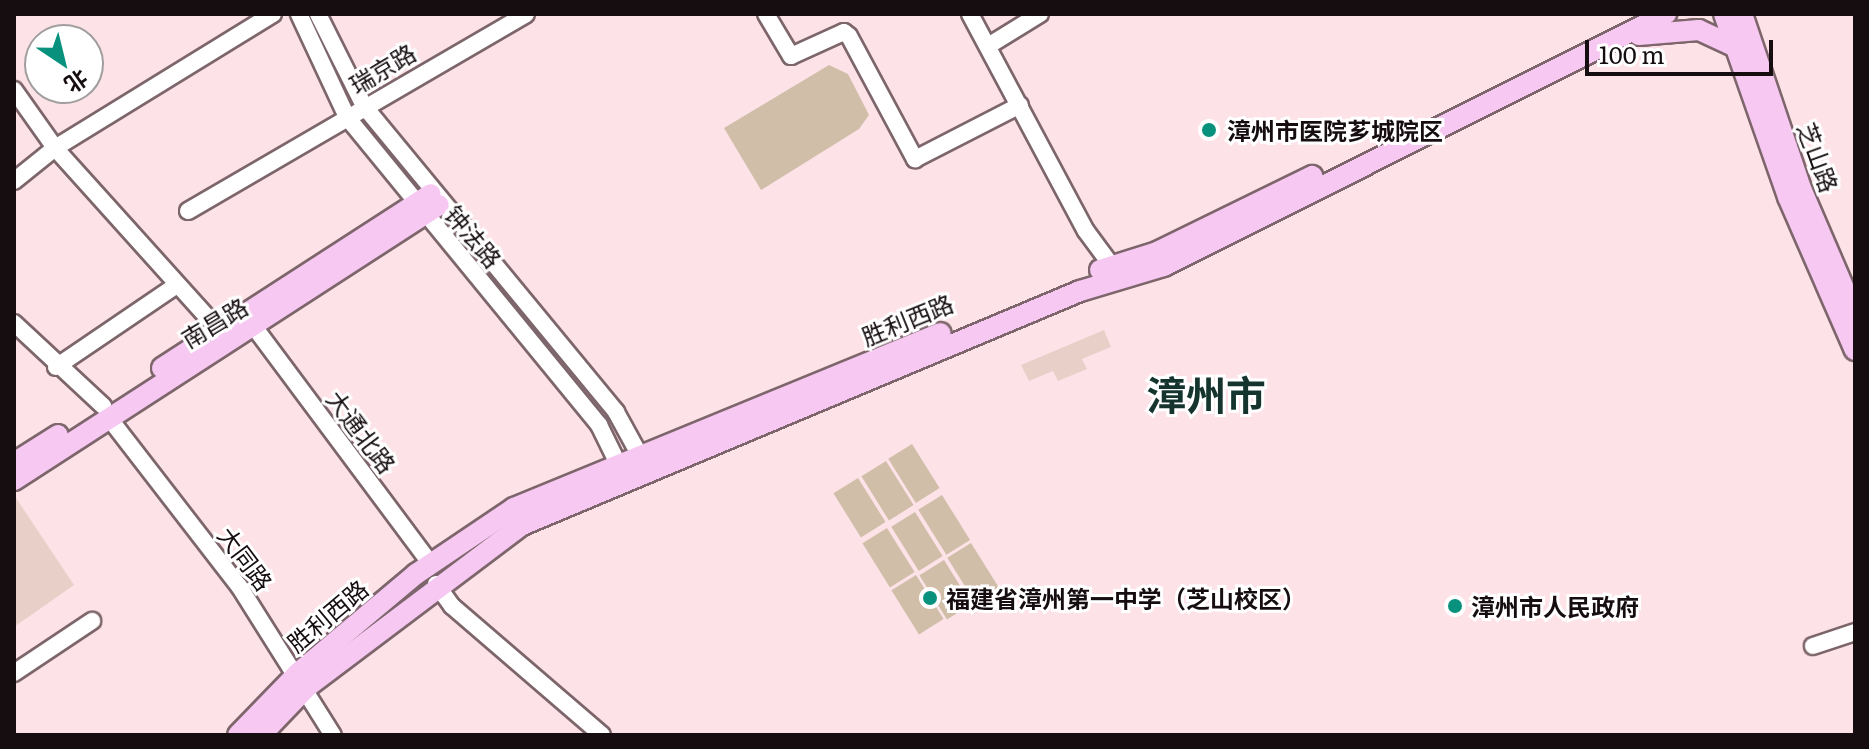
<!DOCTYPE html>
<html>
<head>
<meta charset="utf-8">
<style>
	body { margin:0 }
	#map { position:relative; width:1869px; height:749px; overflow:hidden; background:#fde3e8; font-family:Literata,"Noto Sans SC",serif }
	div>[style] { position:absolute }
	.green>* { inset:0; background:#d1bea8; transform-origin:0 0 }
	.building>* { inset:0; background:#e8d0c8 }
	.roads { filter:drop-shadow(2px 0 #7d666b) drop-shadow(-2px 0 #7d666b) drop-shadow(0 2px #7d666b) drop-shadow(0 -2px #7d666b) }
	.minor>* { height:16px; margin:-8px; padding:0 8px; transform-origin:8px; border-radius:8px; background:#fff }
	.major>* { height:20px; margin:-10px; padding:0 10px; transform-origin:10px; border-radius:10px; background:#f7c8f2 }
	.dots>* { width:22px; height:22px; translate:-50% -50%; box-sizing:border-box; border:4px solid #fff; border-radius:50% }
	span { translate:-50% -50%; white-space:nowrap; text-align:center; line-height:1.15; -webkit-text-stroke:6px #fff; paint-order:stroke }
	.street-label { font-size:24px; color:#150d0f }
	.poi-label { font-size:24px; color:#150d0f; font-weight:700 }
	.left { translate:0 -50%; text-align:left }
	.town-label { font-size:40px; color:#14342d; font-weight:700 }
	.frame { position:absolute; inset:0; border:16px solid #150d0f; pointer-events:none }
	.north { position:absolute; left:24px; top:24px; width:80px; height:80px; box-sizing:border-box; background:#fff; border:2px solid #a19e9f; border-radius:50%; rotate:145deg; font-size:22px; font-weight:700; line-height:32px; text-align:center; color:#150d0f }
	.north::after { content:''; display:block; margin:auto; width:28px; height:36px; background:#08927d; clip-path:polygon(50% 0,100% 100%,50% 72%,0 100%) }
	.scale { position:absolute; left:1585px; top:40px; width:188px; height:36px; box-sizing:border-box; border:4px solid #150d0f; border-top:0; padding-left:10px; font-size:24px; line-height:28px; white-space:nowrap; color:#150d0f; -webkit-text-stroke:6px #fff; paint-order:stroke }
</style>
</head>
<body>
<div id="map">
	<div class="green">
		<div style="clip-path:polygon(829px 65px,848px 74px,869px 115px,859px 129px,761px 190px,724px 128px)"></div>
		<div style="left:912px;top:444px;width:52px;height:28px;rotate:58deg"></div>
		<div style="left:886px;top:461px;width:52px;height:29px;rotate:58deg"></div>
		<div style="left:858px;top:478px;width:52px;height:29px;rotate:58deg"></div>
		<div style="left:942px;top:495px;width:53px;height:28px;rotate:58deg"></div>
		<div style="left:915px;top:512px;width:52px;height:28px;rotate:58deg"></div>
		<div style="left:887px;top:528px;width:52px;height:29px;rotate:58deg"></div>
		<div style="left:971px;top:543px;width:52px;height:28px;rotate:58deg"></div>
		<div style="left:944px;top:560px;width:52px;height:29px;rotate:58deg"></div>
		<div style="left:916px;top:575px;width:52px;height:29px;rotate:58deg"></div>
	</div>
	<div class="building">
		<div style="clip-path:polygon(1104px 330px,1111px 347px,1082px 359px,1087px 369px,1058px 381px,1053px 371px,1029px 381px,1021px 365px)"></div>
		<div style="clip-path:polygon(14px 495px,74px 585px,14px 627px)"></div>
	</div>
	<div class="roads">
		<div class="minor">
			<div style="left:299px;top:14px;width:114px;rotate:65deg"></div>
			<div style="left:347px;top:117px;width:398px;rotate:50.7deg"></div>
			<div style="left:599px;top:425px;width:55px;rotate:63.9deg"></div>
			<div style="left:318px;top:14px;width:103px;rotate:63.4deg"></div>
			<div style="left:364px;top:106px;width:396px;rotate:50.5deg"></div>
			<div style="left:616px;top:412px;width:60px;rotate:61.3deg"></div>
			<div style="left:766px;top:14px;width:49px;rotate:59.2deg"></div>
			<div style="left:791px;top:56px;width:58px;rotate:-24.4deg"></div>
			<div style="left:844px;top:32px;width:6px;rotate:39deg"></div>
			<div style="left:849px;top:36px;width:140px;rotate:61.8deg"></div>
			<div style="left:915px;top:159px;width:118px;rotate:-27.2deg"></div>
			<div style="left:970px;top:14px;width:246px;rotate:61.9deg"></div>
			<div style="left:1086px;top:231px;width:52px;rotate:53.6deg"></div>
			<div style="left:988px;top:46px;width:61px;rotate:-31.6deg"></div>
			<div style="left:14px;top:90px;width:71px;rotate:54.7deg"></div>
			<div style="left:55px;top:148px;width:246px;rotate:48deg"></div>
			<div style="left:14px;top:181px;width:53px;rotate:-38.8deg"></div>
			<div style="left:55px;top:148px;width:256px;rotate:-31.6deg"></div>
			<div style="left:188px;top:211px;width:391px;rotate:-30.2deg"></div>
			<div style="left:14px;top:323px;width:122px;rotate:43deg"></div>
			<div style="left:255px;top:328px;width:293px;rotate:53.3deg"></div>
			<div style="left:56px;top:367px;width:144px;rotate:-34.2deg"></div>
			<div style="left:109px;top:418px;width:212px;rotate:52.3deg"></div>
			<div style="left:239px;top:586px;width:176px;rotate:57.8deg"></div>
			<div style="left:436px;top:584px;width:27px;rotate:54deg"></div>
			<div style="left:452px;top:606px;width:198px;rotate:40.7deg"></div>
			<div style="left:1813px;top:646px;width:44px;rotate:-18.4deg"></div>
			<div style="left:14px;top:673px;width:94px;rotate:-33.7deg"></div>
		</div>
		<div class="major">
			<div style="left:1724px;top:14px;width:194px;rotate:70.7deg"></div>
			<div style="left:1788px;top:197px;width:167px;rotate:66.4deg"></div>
			<div style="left:1742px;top:14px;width:187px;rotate:71.3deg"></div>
			<div style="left:1802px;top:191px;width:134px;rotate:66.7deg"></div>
			<div style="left:1639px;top:35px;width:60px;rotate:-4.8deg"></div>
			<div style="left:1699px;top:30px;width:35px;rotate:25deg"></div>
			<div style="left:1100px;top:270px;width:60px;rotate:-17.5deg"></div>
			<div style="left:1157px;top:252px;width:173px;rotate:-26.1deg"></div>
			<div style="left:162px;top:368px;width:320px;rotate:-32.9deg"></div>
			<div style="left:14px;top:463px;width:52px;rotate:-32.5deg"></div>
			<div style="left:14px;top:480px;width:506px;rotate:-32.91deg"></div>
			<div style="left:238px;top:735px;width:86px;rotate:-45.9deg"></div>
			<div style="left:298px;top:673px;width:154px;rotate:-40deg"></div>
			<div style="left:416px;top:574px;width:118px;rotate:-34deg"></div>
			<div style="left:514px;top:508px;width:461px;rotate:-22.3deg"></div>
			<div style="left:261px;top:735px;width:66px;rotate:-46.2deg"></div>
			<div style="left:307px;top:687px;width:269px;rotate:-37deg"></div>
			<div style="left:522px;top:525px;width:605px;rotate:-22.75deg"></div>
			<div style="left:1080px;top:291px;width:88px;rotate:-16.6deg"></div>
			<div style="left:1164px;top:266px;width:562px;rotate:-26.66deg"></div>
		</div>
	</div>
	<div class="dots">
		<div style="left:1209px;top:130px;background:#08927d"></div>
		<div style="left:930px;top:598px;background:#08927d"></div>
		<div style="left:1455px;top:606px;background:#08927d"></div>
	</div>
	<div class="street-label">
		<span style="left:382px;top:68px;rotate:-31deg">瑞京路</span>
		<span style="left:1819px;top:157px;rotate:70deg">芝山路</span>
		<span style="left:474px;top:236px;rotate:50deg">钟法路</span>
		<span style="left:907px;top:319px;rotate:-22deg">胜利西路</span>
		<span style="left:214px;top:322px;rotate:-31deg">南昌路</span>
		<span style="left:362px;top:431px;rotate:53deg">大通北路</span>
		<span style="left:246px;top:558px;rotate:53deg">大同路</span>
		<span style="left:327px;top:615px;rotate:-40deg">胜利西路</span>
	</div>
	<div class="poi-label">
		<span class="left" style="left:1227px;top:130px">漳州市医院芗城院区</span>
		<span class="left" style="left:946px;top:598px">福建省漳州第一中学（芝山校区）</span>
		<span class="left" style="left:1471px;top:606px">漳州市人民政府</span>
	</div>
	<div class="town-label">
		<span style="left:1206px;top:393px">漳州市</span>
	</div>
	<div class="frame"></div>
	<div class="north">北</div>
	<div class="scale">100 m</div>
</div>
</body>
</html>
